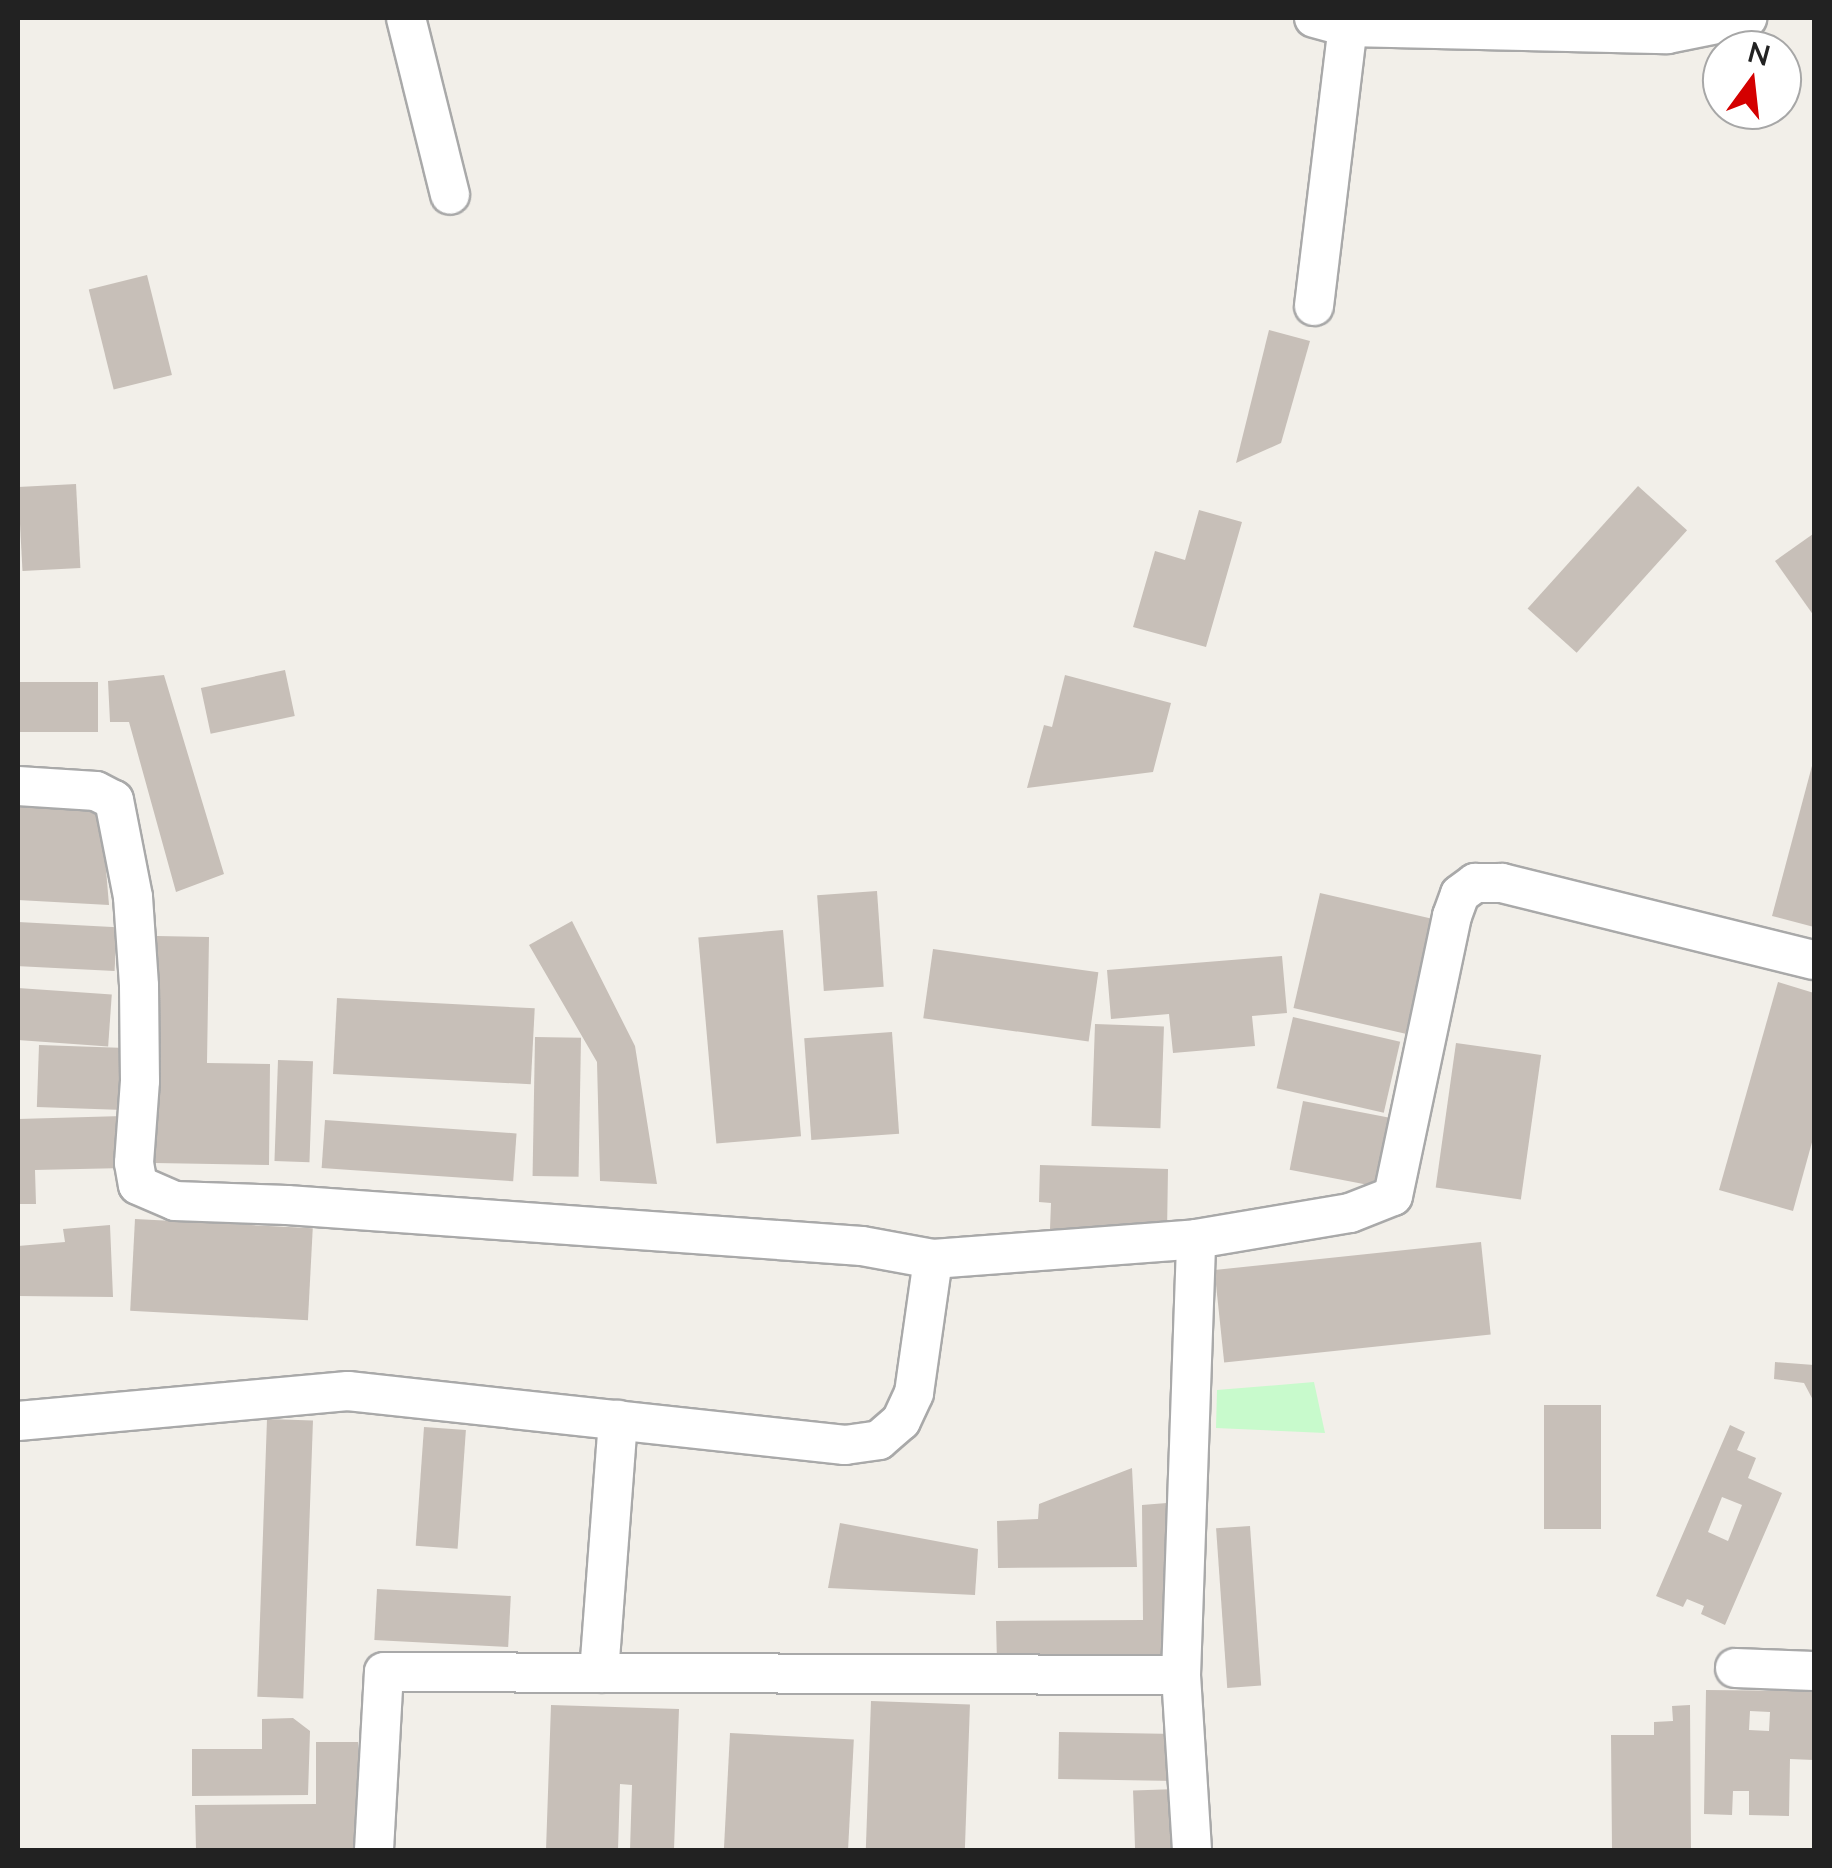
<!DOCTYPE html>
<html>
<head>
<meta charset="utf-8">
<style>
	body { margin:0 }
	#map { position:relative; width:1832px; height:1868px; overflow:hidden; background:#f2efe9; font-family:Lato,sans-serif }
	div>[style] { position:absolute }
	.park>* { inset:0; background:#c8facc }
	.building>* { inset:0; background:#c7bfb8; transform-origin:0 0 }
	.roads { filter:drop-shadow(2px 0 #a9a9a9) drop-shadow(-2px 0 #a9a9a9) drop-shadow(0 2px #a9a9a9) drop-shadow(0 -2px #a9a9a9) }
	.minor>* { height:38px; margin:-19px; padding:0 19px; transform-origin:19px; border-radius:19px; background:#fff }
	span { translate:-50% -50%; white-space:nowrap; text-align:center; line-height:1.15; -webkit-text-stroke:8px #fff; paint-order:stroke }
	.frame { position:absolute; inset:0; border:20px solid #222; pointer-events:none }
	.north { position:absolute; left:1702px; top:30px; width:100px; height:100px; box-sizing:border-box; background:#fff; border:2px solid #a7a7a7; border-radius:50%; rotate:15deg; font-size:28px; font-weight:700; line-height:40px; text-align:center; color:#222 }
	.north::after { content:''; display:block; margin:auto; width:35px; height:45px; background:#d40000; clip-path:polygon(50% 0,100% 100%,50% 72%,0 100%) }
</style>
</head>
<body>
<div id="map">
	<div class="park">
		<div style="clip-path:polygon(1314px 1382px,1325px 1433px,1216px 1428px,1217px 1390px)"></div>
	</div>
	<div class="building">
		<div style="left:147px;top:275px;width:103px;height:60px;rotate:76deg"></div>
		<div style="clip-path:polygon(1269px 330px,1310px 341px,1281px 443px,1236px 463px)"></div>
		<div style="left:76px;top:484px;width:84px;height:58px;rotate:87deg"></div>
		<div style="left:1638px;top:486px;width:66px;height:165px;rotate:42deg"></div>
		<div style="clip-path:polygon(1199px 510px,1242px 522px,1206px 647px,1133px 627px,1155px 551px,1185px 560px)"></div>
		<div style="clip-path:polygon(1813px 534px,1814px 536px,1814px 616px,1775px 561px)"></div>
		<div style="left:285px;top:670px;width:47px;height:86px;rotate:78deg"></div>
		<div style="clip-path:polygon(164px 675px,224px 874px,176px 892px,129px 722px,110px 722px,108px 681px)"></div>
		<div style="clip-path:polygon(1065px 675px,1171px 703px,1153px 772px,1027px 788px,1044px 725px,1052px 727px)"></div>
		<div style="left:18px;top:682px;width:80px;height:50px"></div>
		<div style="clip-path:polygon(1813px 762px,1814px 762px,1814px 927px,1772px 916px)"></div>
		<div style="clip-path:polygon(18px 799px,100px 799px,109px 905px,18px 900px)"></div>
		<div style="left:877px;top:891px;width:96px;height:60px;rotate:86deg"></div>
		<div style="left:1320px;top:893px;width:115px;height:118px;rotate:13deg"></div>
		<div style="clip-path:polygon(572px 921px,635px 1046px,657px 1184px,600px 1181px,597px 1062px,529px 945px)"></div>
		<div style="left:18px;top:922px;width:99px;height:44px;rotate:3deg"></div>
		<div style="left:783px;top:930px;width:207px;height:85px;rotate:85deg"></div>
		<div style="clip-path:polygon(157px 936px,209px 937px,207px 1063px,270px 1064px,269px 1165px,155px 1163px)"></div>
		<div style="left:933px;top:949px;width:167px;height:70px;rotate:8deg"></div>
		<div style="clip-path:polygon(1282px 956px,1287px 1013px,1252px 1016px,1255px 1046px,1173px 1053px,1169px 1014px,1111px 1019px,1107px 970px)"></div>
		<div style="clip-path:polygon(1778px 982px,1814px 993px,1814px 1135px,1793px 1211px,1719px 1190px)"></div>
		<div style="left:18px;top:988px;width:94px;height:52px;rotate:4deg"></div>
		<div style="left:337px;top:998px;width:198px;height:76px;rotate:3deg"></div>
		<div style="left:1293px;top:1017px;width:110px;height:73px;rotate:13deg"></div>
		<div style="left:1095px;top:1024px;width:69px;height:102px;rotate:2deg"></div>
		<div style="left:892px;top:1032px;width:102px;height:88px;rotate:86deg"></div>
		<div style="left:535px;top:1037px;width:46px;height:139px;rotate:1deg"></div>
		<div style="left:1456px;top:1043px;width:86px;height:146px;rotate:8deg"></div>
		<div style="left:39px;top:1045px;width:87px;height:62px;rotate:2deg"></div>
		<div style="left:278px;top:1060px;width:35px;height:101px;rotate:2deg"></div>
		<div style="left:1303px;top:1101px;width:91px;height:70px;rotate:11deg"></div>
		<div style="clip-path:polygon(123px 1116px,125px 1168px,35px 1170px,36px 1204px,18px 1204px,18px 1119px)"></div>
		<div style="left:325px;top:1120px;width:192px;height:48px;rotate:4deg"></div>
		<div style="clip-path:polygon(1040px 1165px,1168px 1169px,1167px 1233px,1050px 1229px,1051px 1203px,1039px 1202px)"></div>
		<div style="left:135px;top:1219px;width:178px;height:92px;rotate:3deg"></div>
		<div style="clip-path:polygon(110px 1225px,113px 1297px,18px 1296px,18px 1246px,65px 1242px,63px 1229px)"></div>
		<div style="left:1481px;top:1242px;width:93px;height:268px;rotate:84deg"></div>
		<div style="clip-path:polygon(1775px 1362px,1814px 1365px,1814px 1402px,1804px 1383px,1774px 1379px)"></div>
		<div style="left:1544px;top:1405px;width:57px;height:124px"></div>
		<div style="left:267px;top:1419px;width:46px;height:278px;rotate:2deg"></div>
		<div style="clip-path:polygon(evenodd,1730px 1425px,1745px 1432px,1737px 1450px,1756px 1458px,1748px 1478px,1782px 1493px,1725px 1625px,1701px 1614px,1704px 1606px,1687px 1599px,1683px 1607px,1656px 1596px,1730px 1425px,1722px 1497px,1742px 1505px,1728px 1541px,1708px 1532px,1722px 1497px)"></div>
		<div style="left:424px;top:1427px;width:42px;height:119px;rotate:4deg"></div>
		<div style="clip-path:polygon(1132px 1468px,1137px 1567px,998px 1568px,997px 1521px,1038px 1519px,1039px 1504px)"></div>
		<div style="clip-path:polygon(1179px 1502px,1168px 1657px,997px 1663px,996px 1621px,1143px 1620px,1142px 1505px)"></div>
		<div style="clip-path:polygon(840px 1523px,978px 1549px,975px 1595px,828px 1588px)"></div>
		<div style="left:1250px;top:1526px;width:160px;height:34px;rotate:86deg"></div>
		<div style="left:377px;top:1589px;width:134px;height:51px;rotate:3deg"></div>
		<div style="clip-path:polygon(evenodd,1706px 1690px,1814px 1691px,1814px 1760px,1790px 1759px,1789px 1816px,1749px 1815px,1749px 1791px,1733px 1791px,1732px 1815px,1704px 1814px,1706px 1690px,1750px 1711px,1770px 1712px,1769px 1731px,1749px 1730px,1750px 1711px)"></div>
		<div style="left:871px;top:1701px;width:99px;height:149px;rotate:2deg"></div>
		<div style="clip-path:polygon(551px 1705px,679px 1709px,674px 1850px,630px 1850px,632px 1785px,620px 1784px,618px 1850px,546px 1850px)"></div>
		<div style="clip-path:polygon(1690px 1705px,1691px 1850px,1612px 1850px,1611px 1735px,1654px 1735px,1654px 1722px,1673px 1721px,1672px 1706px)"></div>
		<div style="clip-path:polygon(293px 1718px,310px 1731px,308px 1795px,192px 1796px,192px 1749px,262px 1749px,262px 1719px)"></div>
		<div style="left:1059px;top:1732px;width:118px;height:47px;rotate:1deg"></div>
		<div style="left:730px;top:1733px;width:124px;height:117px;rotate:3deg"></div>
		<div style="clip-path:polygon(316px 1742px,358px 1742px,358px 1850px,196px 1850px,195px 1805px,316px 1804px)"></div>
		<div style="left:1178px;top:1789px;width:61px;height:45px;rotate:88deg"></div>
	</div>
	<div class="roads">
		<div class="minor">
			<div style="left:406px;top:18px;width:182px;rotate:76deg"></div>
			<div style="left:1314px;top:18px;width:35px;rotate:15deg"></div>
			<div style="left:1348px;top:27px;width:319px;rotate:1.3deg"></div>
			<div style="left:1667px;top:34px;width:82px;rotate:-11.3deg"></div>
			<div style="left:1314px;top:306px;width:281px;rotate:-83.1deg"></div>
			<div style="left:18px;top:786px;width:78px;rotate:3.7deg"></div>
			<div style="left:96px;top:791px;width:20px;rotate:27deg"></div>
			<div style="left:114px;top:800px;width:99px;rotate:78.9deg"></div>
			<div style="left:133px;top:897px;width:89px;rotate:86.1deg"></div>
			<div style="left:139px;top:986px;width:95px;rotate:89.4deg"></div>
			<div style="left:140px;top:1081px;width:82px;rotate:94.2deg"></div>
			<div style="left:134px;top:1163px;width:22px;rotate:80deg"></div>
			<div style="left:138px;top:1185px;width:40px;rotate:23.4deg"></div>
			<div style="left:175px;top:1201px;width:112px;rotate:2deg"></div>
			<div style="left:287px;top:1205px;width:576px;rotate:4.08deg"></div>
			<div style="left:862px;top:1246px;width:72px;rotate:10.4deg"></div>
			<div style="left:18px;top:1421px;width:331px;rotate:-5.2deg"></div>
			<div style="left:348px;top:1391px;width:500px;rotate:6.2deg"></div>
			<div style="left:845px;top:1445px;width:34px;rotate:-8deg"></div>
			<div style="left:879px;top:1440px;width:29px;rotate:-41deg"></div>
			<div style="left:901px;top:1421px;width:31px;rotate:-65deg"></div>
			<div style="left:914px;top:1393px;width:135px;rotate:-81.9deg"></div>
			<div style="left:933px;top:1259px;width:264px;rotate:-4.3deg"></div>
			<div style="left:1196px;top:1239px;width:156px;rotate:-9.6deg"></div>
			<div style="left:1350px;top:1213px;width:46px;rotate:-21.6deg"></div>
			<div style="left:1393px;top:1196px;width:286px;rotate:-78.1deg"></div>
			<div style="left:1452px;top:916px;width:23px;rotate:-70deg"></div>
			<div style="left:1460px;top:894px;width:19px;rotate:-36deg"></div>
			<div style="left:1475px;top:883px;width:27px"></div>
			<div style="left:1502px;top:883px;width:321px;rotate:13.9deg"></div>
			<div style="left:1735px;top:1668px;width:79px;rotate:2.2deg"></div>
			<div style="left:599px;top:1673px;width:254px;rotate:-85.7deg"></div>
			<div style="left:374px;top:1850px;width:178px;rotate:-86.8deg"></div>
			<div style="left:384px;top:1672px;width:797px;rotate:0.22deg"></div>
			<div style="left:1192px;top:1850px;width:175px;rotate:-93.6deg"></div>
			<div style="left:1181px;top:1675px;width:436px;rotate:-88deg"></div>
		</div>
	</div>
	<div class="frame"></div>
	<div class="north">N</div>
</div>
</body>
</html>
